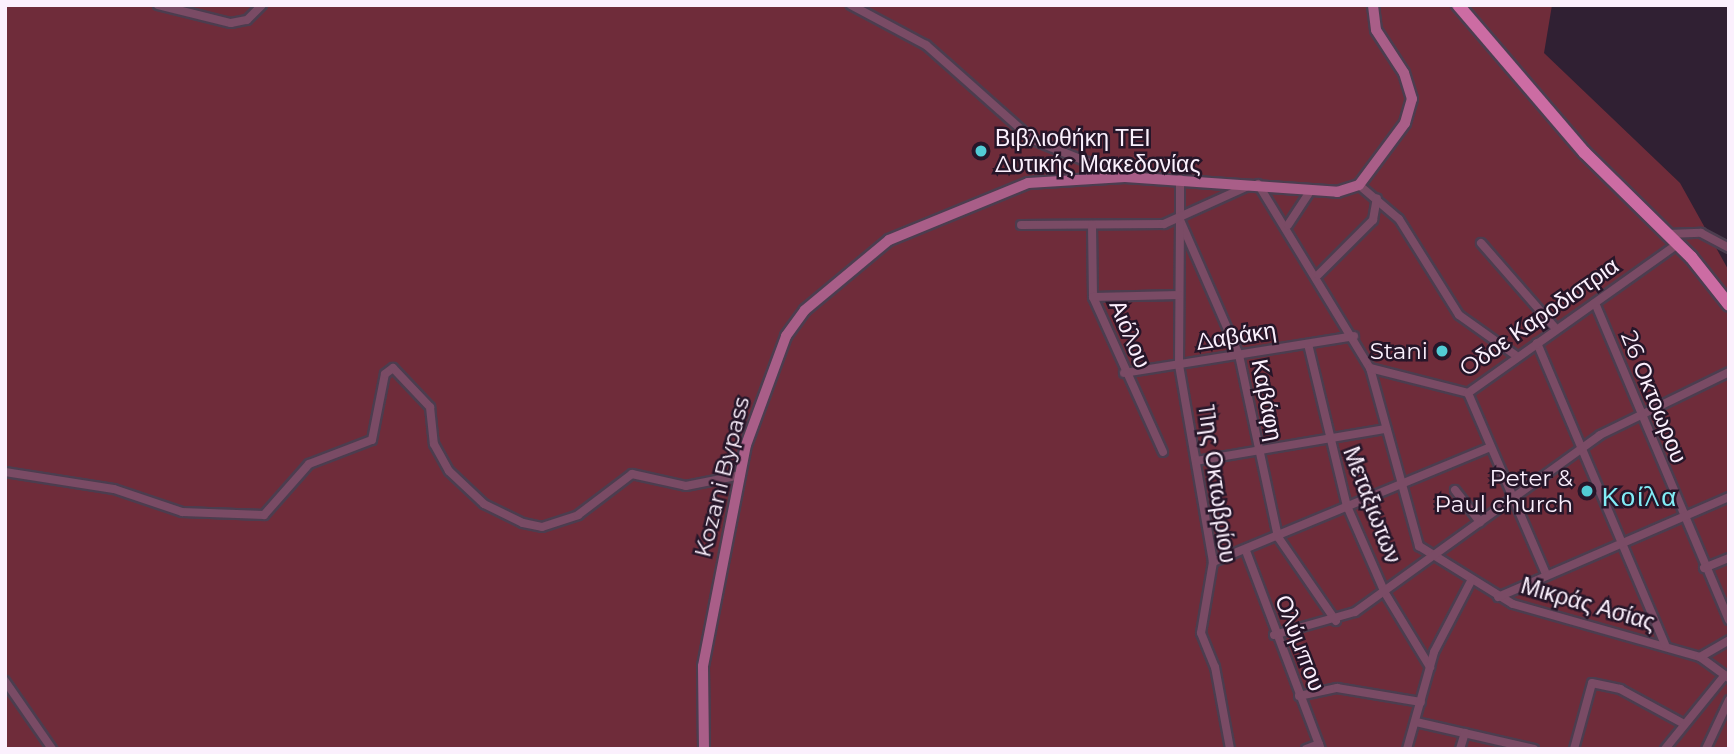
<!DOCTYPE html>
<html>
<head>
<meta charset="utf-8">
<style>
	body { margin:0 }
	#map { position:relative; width:1734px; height:754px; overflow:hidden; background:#302033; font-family:Montserrat,sans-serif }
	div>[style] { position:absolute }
	.green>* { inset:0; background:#6f2c3a }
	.roads { filter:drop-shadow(2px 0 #4c3d4f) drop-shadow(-2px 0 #4c3d4f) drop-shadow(0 2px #4c3d4f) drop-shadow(0 -2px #4c3d4f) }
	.minor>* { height:8px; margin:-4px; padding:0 4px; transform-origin:4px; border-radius:4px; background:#7a4b65 }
	.secondary>* { height:10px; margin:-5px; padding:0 5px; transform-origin:5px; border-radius:5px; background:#a95e88 }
	.primary>* { height:12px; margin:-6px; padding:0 6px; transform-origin:6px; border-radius:6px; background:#cc6ca3 }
	.dots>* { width:19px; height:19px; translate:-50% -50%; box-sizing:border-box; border:4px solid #261629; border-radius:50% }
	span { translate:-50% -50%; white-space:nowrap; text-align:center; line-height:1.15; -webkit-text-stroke:5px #261629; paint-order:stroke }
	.poi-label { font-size:23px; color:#fbf0fd }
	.left { translate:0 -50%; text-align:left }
	.right { translate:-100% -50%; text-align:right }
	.street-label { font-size:23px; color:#fbf0fd }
	.quarter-label { font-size:26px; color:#82edf6; letter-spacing:2px }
	.frame { position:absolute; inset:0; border:7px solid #fbf0fd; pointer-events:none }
</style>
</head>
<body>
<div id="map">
	<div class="green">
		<div style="clip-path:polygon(5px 5px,1552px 5px,1544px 53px,1680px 183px,1729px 271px,1729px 749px,5px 749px)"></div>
	</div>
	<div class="roads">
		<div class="minor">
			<div style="left:158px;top:5px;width:75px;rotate:13.9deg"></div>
			<div style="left:231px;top:23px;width:16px;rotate:-11deg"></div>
			<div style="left:247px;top:20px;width:21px;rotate:-45deg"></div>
			<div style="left:851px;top:5px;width:85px;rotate:28.1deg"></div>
			<div style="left:926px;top:45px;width:143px;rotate:41.6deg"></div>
			<div style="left:1033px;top:140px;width:99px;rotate:21.9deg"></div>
			<div style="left:1180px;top:179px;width:41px;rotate:90deg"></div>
			<div style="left:1180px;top:220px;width:147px;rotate:66.4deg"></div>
			<div style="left:1239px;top:355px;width:186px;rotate:77.9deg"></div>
			<div style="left:1278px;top:537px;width:102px;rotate:55.4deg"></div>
			<div style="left:1258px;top:184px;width:215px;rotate:58.7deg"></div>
			<div style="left:1370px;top:368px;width:185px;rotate:74.6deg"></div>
			<div style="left:1419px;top:546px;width:110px;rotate:31.7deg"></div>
			<div style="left:1513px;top:604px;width:194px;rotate:15.8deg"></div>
			<div style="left:1700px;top:657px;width:36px;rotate:36deg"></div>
			<div style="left:1359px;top:185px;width:52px;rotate:40.4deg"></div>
			<div style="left:1399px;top:219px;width:113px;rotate:58deg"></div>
			<div style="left:1459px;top:315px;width:72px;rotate:35.4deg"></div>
			<div style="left:1180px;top:220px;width:145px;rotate:90.4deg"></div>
			<div style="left:1179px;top:365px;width:200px;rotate:80.2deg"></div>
			<div style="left:1213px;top:562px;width:72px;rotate:99.6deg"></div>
			<div style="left:1201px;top:633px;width:37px;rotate:68deg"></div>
			<div style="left:1215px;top:667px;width:83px;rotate:79.6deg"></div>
			<div style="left:1021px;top:225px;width:143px;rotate:-0.4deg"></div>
			<div style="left:1164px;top:224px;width:92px;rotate:-24.3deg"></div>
			<div style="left:1092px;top:225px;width:72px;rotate:89.2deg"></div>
			<div style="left:1093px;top:297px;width:170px;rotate:65.7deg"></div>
			<div style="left:1288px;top:225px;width:42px;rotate:-56.7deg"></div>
			<div style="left:1667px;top:234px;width:34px;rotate:-2deg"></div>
			<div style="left:1701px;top:233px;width:32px;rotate:28deg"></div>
			<div style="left:1481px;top:243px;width:114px;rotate:48.9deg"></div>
			<div style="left:1318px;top:275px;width:78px;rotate:-45deg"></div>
			<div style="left:1373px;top:220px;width:22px;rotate:-80deg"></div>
			<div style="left:1093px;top:297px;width:86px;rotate:-1.3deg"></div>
			<div style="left:1595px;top:303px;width:344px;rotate:67.1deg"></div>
			<div style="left:1537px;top:343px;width:328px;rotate:67deg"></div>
			<div style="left:1308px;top:344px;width:167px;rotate:76.5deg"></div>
			<div style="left:1347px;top:506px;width:95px;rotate:66.4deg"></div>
			<div style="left:1385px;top:593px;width:87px;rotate:58.7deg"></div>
			<div style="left:1370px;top:368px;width:101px;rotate:14.3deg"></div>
			<div style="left:1124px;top:373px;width:233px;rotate:-9.1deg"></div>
			<div style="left:1468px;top:393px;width:257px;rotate:-35.4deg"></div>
			<div style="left:1468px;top:393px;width:197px;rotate:66.7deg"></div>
			<div style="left:1196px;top:461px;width:193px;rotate:-9.6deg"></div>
			<div style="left:5px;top:472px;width:110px;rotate:8.9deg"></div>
			<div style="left:114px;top:489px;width:72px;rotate:18.7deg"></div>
			<div style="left:182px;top:512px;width:82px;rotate:2.1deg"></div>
			<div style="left:264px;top:515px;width:68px;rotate:-48.6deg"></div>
			<div style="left:309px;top:464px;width:67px;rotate:-20.9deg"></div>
			<div style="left:372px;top:440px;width:67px;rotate:-78.9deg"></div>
			<div style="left:385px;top:374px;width:10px;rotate:-37deg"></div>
			<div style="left:393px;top:368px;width:54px;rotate:46.5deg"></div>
			<div style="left:430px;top:407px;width:37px;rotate:84deg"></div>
			<div style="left:434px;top:444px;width:31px;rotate:61deg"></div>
			<div style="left:449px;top:471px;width:48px;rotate:43.3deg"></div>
			<div style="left:484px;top:504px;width:43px;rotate:26deg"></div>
			<div style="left:523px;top:523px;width:19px;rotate:12deg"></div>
			<div style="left:542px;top:527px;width:38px;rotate:-18deg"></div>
			<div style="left:578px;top:515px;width:68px;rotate:-37.2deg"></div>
			<div style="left:632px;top:474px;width:55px;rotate:12.5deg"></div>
			<div style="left:686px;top:486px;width:56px;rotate:-11.3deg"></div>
			<div style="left:1455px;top:490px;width:41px;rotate:52deg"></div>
			<div style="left:1246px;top:551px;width:212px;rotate:69.3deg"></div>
			<div style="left:1213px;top:562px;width:300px;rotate:-22.5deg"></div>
			<div style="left:1704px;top:568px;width:27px;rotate:-22deg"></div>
			<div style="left:1498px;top:597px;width:252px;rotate:-23.4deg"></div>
			<div style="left:1274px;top:635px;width:84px;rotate:-15.9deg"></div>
			<div style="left:1355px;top:612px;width:302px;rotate:-35.8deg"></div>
			<div style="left:1600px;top:435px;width:144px;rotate:-26deg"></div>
			<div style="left:1700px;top:657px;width:34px;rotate:-30deg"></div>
			<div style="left:5px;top:681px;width:83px;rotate:55.3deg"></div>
			<div style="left:1299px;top:696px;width:39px;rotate:-12deg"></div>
			<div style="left:1337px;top:688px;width:85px;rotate:9.5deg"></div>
			<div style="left:1416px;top:722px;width:121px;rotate:12.9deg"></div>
			<div style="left:1306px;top:749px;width:14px;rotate:-21deg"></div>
			<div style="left:1407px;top:749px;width:101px;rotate:-74.4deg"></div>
			<div style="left:1434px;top:652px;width:80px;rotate:-62.5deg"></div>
			<div style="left:1460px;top:749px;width:17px;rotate:-73deg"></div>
			<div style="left:1574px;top:749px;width:68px;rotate:-74.7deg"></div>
			<div style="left:1592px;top:683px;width:29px;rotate:12deg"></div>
			<div style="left:1620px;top:689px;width:71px;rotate:28.7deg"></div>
			<div style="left:1665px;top:749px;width:95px;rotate:-51deg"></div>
			<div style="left:1706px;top:749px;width:54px;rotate:-64.9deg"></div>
		</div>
		<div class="secondary">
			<div style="left:704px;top:749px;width:83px;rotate:-90.7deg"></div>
			<div style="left:703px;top:666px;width:225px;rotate:-79deg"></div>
			<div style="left:746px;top:445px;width:116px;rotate:-69.8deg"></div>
			<div style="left:786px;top:336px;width:32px;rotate:-54deg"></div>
			<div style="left:805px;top:310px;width:109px;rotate:-39.8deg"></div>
			<div style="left:889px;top:240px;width:150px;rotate:-22.3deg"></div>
			<div style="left:1028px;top:183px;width:97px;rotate:-3.5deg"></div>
			<div style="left:1125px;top:177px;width:213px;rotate:4deg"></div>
			<div style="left:1337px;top:192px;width:23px;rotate:-18deg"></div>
			<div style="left:1359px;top:185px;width:77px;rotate:-53.4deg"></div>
			<div style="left:1405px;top:123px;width:25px;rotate:-74deg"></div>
			<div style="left:1412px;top:99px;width:27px;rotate:-107deg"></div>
			<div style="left:1404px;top:73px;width:51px;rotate:-123.1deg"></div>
			<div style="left:1376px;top:30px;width:25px;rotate:-97deg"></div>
		</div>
		<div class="primary">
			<div style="left:1458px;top:5px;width:194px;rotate:49.4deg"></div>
			<div style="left:1584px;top:152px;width:150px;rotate:44.5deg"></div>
			<div style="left:1691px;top:257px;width:61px;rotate:51.6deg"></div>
		</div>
	</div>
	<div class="dots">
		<div style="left:981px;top:151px;background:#52ccd5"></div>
		<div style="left:1442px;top:351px;background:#52ccd5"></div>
		<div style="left:1587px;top:491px;background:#52ccd5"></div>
	</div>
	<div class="poi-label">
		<span class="left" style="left:995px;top:151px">Βιβλιοθήκη ΤΕΙ<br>Δυτικής Μακεδονίας</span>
		<span class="right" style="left:1428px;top:351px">Stani</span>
		<span class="right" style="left:1573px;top:491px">Peter &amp;<br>Paul church</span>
	</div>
	<div class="street-label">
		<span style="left:1539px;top:317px;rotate:-35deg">Oδοε Καροδιστρια</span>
		<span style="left:1130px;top:334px;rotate:67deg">Αιόλου</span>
		<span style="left:1236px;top:336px;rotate:-9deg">Δαβάκη</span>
		<span style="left:1654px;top:397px;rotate:68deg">26 Οκτοωρου</span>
		<span style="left:1267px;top:400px;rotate:79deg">Καβάφη</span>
		<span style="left:722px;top:477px;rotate:-76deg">Kozani Bypass</span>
		<span style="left:1217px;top:484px;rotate:82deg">11ης Οκτωβρίου</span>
		<span style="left:1372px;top:505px;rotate:69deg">Μεταξιωτων</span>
		<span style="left:1588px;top:604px;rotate:16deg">Μικράς Ασίας</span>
		<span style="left:1300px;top:643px;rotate:69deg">Ολύμπου</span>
	</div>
	<div class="quarter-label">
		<span style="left:1640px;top:498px">Κοίλα</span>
	</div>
	<div class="frame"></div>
</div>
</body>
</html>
